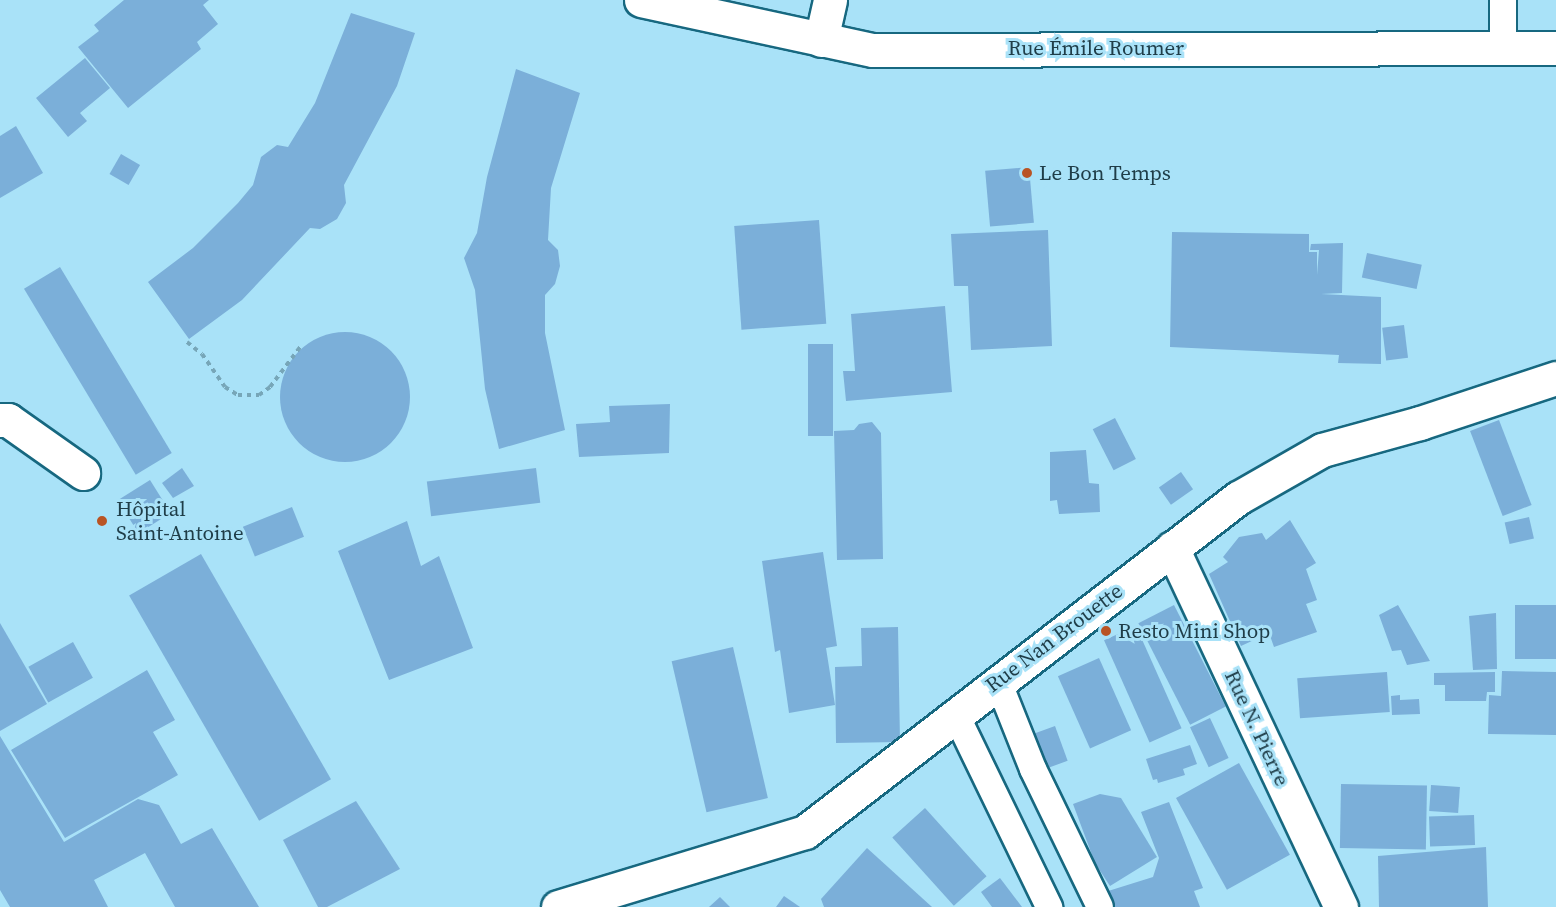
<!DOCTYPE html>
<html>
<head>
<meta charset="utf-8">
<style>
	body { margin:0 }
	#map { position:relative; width:1556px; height:907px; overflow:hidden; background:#a9e2f8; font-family:"Source Serif 4",serif }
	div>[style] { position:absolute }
	.building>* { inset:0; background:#7bafd9; transform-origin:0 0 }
	.round { border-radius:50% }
	.path>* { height:4px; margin-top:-2px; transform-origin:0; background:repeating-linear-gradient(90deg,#77a6b8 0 4.5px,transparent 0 9px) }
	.roads { filter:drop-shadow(2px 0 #176880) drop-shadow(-2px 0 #176880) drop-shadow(0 2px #176880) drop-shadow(0 -2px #176880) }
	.service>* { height:26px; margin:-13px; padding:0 13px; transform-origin:13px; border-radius:13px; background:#fff }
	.minor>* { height:33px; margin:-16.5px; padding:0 16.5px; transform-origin:16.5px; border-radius:16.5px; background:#fff }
	.tertiary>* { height:33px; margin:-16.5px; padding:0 16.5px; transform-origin:16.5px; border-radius:16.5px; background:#fff }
	.dots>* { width:16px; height:16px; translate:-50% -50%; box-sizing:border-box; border:3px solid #a9e2f8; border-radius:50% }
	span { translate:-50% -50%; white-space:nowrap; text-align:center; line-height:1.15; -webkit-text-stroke:6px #a9e2f8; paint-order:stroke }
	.street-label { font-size:21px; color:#1f3d48 }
	.poi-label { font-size:21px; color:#1f3d48 }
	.left { translate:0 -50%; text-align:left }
</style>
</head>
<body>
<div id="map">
	<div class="building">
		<div style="clip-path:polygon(124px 0,209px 0,203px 5px,218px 24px,197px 42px,201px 49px,128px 108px,78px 47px,99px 31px,94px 25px)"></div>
		<div style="clip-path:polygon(351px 13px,415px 33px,397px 86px,344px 185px,346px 203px,337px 219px,320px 229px,310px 228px,242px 300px,189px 339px,148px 282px,193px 248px,238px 203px,253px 185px,261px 157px,277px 145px,288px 147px,315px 103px)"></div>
		<div style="clip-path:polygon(85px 58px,110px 88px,80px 113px,87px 121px,68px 137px,36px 98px)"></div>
		<div style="clip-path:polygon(516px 69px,580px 93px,551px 188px,548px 240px,558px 250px,560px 266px,555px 284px,545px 295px,545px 333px,565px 430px,499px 449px,485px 389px,475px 290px,464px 258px,477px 233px,487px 177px)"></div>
		<div style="clip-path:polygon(16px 126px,43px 173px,0 198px,0 136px)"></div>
		<div style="left:121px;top:154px;width:22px;height:23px;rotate:30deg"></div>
		<div style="left:1029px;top:167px;width:56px;height:44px;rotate:85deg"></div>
		<div style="left:819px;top:220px;width:104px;height:85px;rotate:86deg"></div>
		<div style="clip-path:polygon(1048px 230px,1052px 346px,971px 350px,968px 286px,954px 286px,951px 234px)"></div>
		<div style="clip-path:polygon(1172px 232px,1309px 234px,1309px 252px,1317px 252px,1317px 275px,1319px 250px,1310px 250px,1311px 244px,1343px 243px,1342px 293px,1321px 294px,1381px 297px,1381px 364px,1338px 363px,1339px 355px,1170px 347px)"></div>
		<div style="left:1367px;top:253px;width:56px;height:25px;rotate:12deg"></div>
		<div style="left:60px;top:267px;width:217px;height:42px;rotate:59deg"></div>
		<div style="clip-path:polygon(945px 306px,952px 392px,846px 401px,843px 371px,855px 371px,851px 314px)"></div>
		<div style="left:1404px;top:325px;width:33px;height:22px;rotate:83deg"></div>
		<div class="round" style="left:280px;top:332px;width:130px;height:130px"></div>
		<div style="left:808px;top:344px;width:25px;height:92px"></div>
		<div style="clip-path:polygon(670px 404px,669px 453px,579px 457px,576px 424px,610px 422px,609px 406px)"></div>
		<div style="left:1115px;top:418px;width:46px;height:25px;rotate:63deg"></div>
		<div style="left:1499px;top:420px;width:91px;height:31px;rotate:69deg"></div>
		<div style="clip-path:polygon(872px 422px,881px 433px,883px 559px,837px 560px,834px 431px,854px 430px,859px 424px)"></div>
		<div style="clip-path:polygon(1086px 450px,1089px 483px,1099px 484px,1100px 512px,1059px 514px,1057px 500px,1050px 501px,1050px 452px)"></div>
		<div style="clip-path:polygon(182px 468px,194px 486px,173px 498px,162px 483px)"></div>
		<div style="left:536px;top:468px;width:35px;height:110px;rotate:83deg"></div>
		<div style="left:1181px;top:472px;width:21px;height:27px;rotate:55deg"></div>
		<div style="left:150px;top:480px;width:39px;height:38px;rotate:58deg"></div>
		<div style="left:292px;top:507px;width:32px;height:53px;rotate:68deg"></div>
		<div style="left:1529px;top:517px;width:22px;height:25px;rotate:77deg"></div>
		<div style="clip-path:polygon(1290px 520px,1316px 563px,1306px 569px,1317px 600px,1306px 604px,1317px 632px,1274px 647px,1269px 633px,1241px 646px,1209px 574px,1228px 562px,1223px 557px,1239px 537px,1262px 533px,1266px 540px)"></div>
		<div style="clip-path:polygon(407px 521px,421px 566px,439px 556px,473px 648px,389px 680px,338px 551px)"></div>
		<div style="clip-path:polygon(823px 552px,837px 646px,826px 648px,835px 705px,789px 713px,780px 650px,775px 652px,762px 561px)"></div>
		<div style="left:201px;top:554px;width:260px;height:83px;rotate:60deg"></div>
		<div style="left:1174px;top:605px;width:114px;height:40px;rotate:63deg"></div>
		<div style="clip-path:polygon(1398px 605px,1430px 661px,1407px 665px,1401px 650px,1392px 651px,1379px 615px)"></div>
		<div style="left:1515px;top:605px;width:41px;height:54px"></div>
		<div style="clip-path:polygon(1496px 613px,1497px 669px,1473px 670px,1469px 616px)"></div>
		<div style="clip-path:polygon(0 623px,47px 704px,0 731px)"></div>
		<div style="left:1136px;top:626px;width:112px;height:35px;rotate:66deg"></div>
		<div style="clip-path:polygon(898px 627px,900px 742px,836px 743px,835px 667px,862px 666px,861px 628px)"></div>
		<div style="left:73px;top:642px;width:41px;height:51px;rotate:61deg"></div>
		<div style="left:733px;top:647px;width:155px;height:63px;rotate:77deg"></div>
		<div style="left:1099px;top:658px;width:79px;height:45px;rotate:66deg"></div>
		<div style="clip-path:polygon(147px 670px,175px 720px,153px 732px,178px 775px,65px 838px,11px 750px)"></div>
		<div style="clip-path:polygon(1502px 671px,1556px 672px,1556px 735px,1488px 734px,1489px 695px,1501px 696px)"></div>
		<div style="left:1387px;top:672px;width:40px;height:90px;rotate:86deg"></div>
		<div style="clip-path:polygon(1495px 672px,1495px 692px,1487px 692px,1486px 701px,1445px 701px,1445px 685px,1434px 685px,1434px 673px)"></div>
		<div style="clip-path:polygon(1400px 695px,1400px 700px,1419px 699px,1420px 714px,1392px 715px,1391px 696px)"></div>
		<div style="left:1210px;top:718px;width:44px;height:22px;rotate:65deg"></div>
		<div style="left:1055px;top:726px;width:37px;height:30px;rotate:70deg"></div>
		<div style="clip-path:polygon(0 736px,64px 842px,138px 799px,159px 805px,181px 844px,212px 828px,259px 907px,175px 907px,145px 853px,94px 880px,108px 907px,10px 907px,0 890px)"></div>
		<div style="clip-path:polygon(1190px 745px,1197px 764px,1183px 769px,1185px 775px,1158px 783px,1157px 779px,1153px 780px,1146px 759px)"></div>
		<div style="left:1239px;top:763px;width:105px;height:72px;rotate:61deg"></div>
		<div style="left:1341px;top:784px;width:86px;height:64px;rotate:1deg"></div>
		<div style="left:1431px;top:785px;width:29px;height:26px;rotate:4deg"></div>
		<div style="clip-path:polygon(1100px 794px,1121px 798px,1157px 857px,1110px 886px,1095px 863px,1073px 804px)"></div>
		<div style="clip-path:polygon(356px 801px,400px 869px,327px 907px,318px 907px,283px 840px)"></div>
		<div style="clip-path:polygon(1169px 802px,1203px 888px,1194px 891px,1200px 907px,1109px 907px,1105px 892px,1153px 877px,1159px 858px,1141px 812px)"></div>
		<div style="left:925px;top:808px;width:92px;height:44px;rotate:48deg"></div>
		<div style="left:1474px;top:815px;width:30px;height:45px;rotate:88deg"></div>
		<div style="clip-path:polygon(1486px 847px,1488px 907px,1379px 907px,1378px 856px)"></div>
		<div style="clip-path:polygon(867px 848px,932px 907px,824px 907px,821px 899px)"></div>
		<div style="clip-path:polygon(1000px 878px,1022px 907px,992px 907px,981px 892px)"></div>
		<div style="clip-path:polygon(784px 896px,800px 907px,776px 907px)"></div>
		<div style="clip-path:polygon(720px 897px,730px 907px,709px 907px)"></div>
	</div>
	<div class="path">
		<div style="left:187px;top:342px;width:19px;rotate:39deg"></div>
		<div style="left:202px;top:354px;width:40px;rotate:55.1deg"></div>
		<div style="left:225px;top:387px;width:15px;rotate:32deg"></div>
		<div style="left:238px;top:395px;width:21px"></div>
		<div style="left:259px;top:395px;width:14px;rotate:-36deg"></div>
		<div style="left:270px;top:387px;width:51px;rotate:-52.9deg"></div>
	</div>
	<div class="roads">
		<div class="service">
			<div style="left:1503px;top:0;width:46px;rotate:90deg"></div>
			<div style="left:998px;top:681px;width:95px;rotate:68.3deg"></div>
			<div style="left:1033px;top:769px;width:153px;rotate:64.1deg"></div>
			<div style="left:955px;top:713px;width:216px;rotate:64.1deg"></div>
		</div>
		<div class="minor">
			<div style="left:0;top:420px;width:8px"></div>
			<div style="left:8px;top:420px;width:92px;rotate:35.2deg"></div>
			<div style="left:1172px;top:548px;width:397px;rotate:64.8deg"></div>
			<div style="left:558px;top:907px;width:258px;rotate:-16.9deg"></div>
			<div style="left:805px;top:832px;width:547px;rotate:-37.65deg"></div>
			<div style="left:1238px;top:498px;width:97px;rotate:-29.7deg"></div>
			<div style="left:1322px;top:450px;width:102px;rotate:-15.4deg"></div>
			<div style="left:1420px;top:423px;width:143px;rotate:-18.3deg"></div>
		</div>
		<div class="tertiary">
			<div style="left:641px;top:0;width:237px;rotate:12.2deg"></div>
			<div style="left:873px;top:50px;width:683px;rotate:-0.17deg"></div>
			<div style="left:821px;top:40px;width:41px;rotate:-77.3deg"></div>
		</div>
	</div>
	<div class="dots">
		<div style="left:1027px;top:173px;background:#b95424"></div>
		<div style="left:102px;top:521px;background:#b95424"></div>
		<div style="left:1106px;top:631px;background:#b95424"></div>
	</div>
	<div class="street-label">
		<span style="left:1096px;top:48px">Rue Émile Roumer</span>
		<span style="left:1054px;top:638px;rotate:-37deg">Rue Nan Brouette</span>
		<span style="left:1257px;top:728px;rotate:65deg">Rue N. Pierre</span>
	</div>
	<div class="poi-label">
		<span class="left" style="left:1039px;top:173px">Le Bon Temps</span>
		<span class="left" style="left:116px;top:521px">Hôpital<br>Saint-Antoine</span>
		<span class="left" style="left:1118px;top:631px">Resto Mini Shop</span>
	</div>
</div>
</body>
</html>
